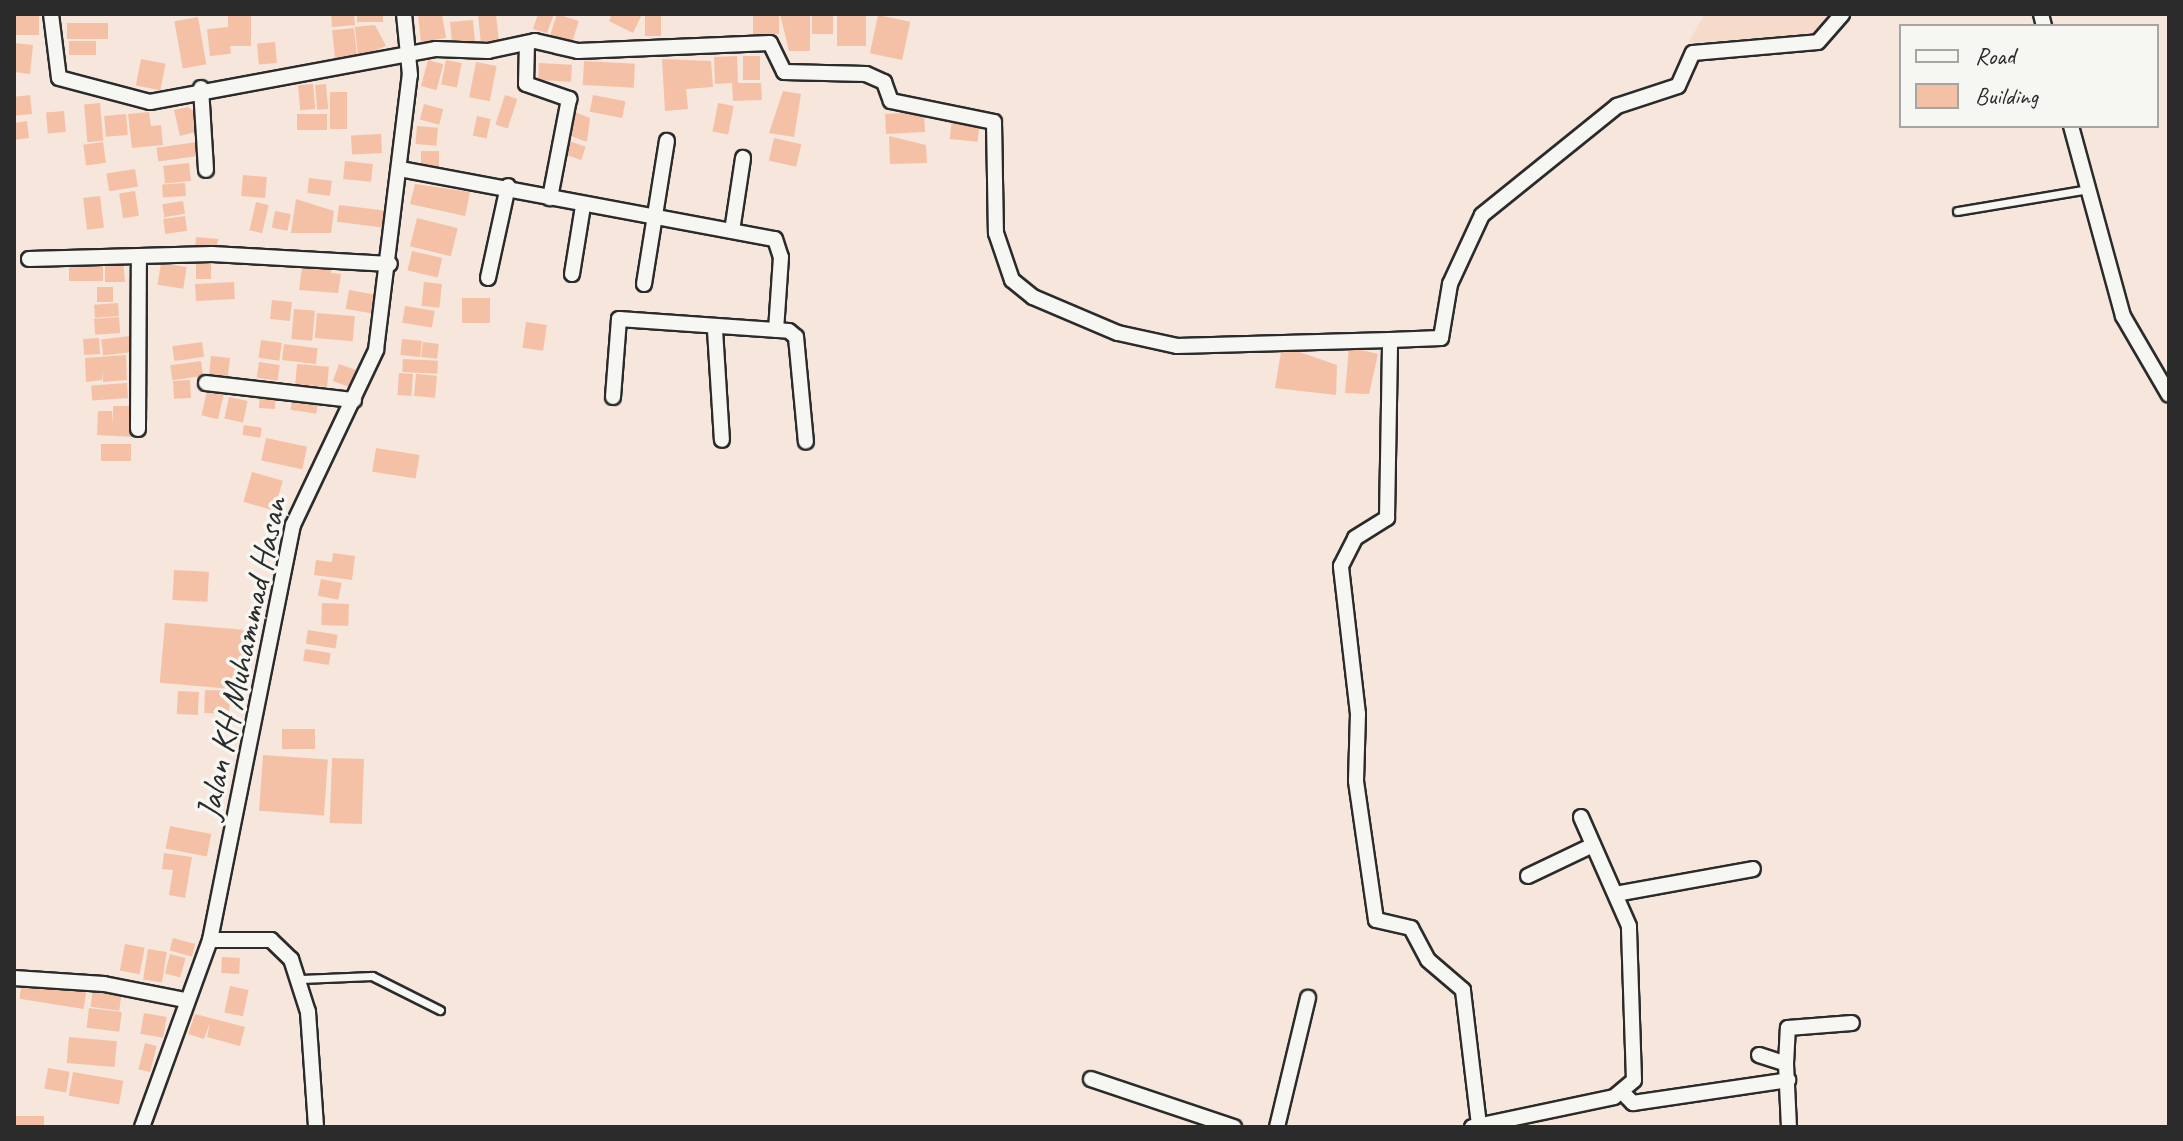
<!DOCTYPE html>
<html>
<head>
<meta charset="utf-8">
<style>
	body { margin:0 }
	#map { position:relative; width:2183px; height:1141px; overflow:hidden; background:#f6e6db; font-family:Caveat,sans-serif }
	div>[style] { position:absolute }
	.built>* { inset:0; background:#f6dbcb }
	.building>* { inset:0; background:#f5c1a6; transform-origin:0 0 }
	.roads { filter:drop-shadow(2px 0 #2b2b2b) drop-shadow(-2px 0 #2b2b2b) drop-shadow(0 2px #2b2b2b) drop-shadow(0 -2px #2b2b2b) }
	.service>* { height:7px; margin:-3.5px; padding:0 3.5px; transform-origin:3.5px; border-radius:3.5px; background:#f6f6f2 }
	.minor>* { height:14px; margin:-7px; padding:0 7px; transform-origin:7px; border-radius:7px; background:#f6f6f2 }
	span { translate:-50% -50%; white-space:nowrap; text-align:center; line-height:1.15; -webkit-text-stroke:7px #f6f6f2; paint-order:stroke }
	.street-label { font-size:34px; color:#2b2b2b }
	.frame { position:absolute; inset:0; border:16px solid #2b2b2b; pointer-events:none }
	.legend { position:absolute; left:1899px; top:24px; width:260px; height:104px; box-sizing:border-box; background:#f6f6f2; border:2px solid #a5a5a2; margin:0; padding:10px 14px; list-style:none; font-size:24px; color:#2b2b2b }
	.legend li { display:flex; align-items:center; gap:16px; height:40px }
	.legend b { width:40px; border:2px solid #a5a5a2 }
</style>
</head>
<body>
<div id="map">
	<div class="built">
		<div style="clip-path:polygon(1705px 14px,1833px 14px,1817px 34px,1688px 43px)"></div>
	</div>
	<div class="building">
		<div style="left:14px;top:14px;width:25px;height:21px"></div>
		<div style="left:228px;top:14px;width:23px;height:32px"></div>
		<div style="clip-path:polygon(331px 14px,354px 14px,355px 25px,332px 27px)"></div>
		<div style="left:357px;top:14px;width:26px;height:8px"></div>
		<div style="clip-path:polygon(442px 14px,446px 38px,421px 42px,418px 15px)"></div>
		<div style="left:496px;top:14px;width:30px;height:18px;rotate:84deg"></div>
		<div style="clip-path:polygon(538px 14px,554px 14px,547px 33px,533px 29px)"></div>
		<div style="left:557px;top:14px;width:23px;height:22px;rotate:18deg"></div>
		<div style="clip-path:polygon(612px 14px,642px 14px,633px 33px,609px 21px)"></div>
		<div style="left:645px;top:14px;width:16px;height:22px"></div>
		<div style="left:753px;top:14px;width:26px;height:20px"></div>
		<div style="clip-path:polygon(780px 14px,810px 14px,810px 51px,789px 51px)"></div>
		<div style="left:812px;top:14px;width:21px;height:20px"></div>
		<div style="left:837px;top:14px;width:29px;height:32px"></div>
		<div style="left:878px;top:15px;width:33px;height:39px;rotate:12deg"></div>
		<div style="left:198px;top:17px;width:48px;height:24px;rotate:80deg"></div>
		<div style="left:473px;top:20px;width:22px;height:23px;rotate:85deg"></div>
		<div style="left:108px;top:23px;width:16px;height:41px;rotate:90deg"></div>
		<div style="clip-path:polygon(375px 25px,386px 46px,358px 57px,355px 27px)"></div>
		<div style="left:228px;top:27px;width:27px;height:21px;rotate:84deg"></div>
		<div style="left:354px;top:28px;width:29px;height:22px;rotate:84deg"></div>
		<div style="left:69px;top:41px;width:27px;height:14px"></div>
		<div style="left:275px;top:42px;width:21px;height:18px;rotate:85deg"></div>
		<div style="clip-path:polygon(14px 43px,33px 45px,30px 74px,14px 72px)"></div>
		<div style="clip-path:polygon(737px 56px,738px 83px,761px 83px,762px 100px,733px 101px,732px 83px,715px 84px,714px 57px)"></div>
		<div style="left:743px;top:56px;width:17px;height:24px"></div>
		<div style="left:141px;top:59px;width:25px;height:27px;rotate:11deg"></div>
		<div style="clip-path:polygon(662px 59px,711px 61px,713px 87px,686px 89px,684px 68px,688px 109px,665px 111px)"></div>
		<div style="left:428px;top:60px;width:16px;height:27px;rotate:15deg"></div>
		<div style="left:446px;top:60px;width:16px;height:25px;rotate:11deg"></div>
		<div style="left:584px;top:61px;width:51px;height:24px;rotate:3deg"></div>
		<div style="left:476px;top:62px;width:21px;height:36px;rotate:11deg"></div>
		<div style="left:539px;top:63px;width:33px;height:17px;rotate:3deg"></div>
		<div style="left:313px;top:84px;width:25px;height:15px;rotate:85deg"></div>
		<div style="left:326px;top:84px;width:25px;height:11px;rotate:85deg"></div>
		<div style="clip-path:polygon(783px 91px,801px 94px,794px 137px,769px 133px)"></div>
		<div style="left:330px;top:92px;width:17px;height:37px"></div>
		<div style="left:30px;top:95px;width:19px;height:16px;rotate:84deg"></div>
		<div style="left:505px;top:95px;width:13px;height:31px;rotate:18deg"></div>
		<div style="left:593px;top:95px;width:33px;height:17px;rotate:11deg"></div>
		<div style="left:100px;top:103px;width:38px;height:16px;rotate:85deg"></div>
		<div style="left:718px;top:103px;width:16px;height:29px;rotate:11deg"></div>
		<div style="left:424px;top:104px;width:20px;height:16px;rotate:15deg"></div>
		<div style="clip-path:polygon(188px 107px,197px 114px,199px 131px,180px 136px,174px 110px)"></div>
		<div style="left:64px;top:111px;width:21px;height:18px;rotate:85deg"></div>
		<div style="clip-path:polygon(149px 112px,151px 126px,161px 125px,163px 145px,132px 148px,128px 114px)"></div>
		<div style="clip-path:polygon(575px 112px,590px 118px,587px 142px,563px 133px)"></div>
		<div style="left:924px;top:112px;width:20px;height:39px;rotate:87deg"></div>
		<div style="left:126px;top:114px;width:21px;height:22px;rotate:85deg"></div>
		<div style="left:297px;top:114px;width:30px;height:16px"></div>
		<div style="left:477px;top:116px;width:14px;height:20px;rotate:12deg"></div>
		<div style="left:952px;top:118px;width:28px;height:21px;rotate:6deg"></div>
		<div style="clip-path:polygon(27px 121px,29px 138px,14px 140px,14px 123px)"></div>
		<div style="left:417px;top:126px;width:21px;height:18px;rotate:5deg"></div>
		<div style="left:381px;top:134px;width:19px;height:30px;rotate:87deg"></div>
		<div style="clip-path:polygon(889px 136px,926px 145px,927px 163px,890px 164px)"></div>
		<div style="left:774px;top:138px;width:28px;height:23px;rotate:13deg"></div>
		<div style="left:563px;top:139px;width:24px;height:14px;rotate:19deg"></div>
		<div style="left:103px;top:142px;width:21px;height:20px;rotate:82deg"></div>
		<div style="left:197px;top:142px;width:14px;height:41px;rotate:82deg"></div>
		<div style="left:421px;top:151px;width:18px;height:17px"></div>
		<div style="left:345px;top:161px;width:28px;height:18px;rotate:6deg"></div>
		<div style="left:189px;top:163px;width:18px;height:26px;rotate:84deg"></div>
		<div style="left:135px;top:169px;width:18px;height:29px;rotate:81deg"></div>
		<div style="left:243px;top:175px;width:24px;height:21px;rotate:5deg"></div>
		<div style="left:309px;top:178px;width:23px;height:15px;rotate:7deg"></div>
		<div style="left:185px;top:183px;width:13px;height:23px;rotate:86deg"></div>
		<div style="clip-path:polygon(415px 184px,470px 192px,465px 216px,410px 204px)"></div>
		<div style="left:135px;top:191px;width:25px;height:16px;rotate:81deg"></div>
		<div style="left:100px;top:196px;width:32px;height:17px;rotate:83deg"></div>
		<div style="clip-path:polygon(296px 199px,334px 211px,331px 233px,291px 233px)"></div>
		<div style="left:183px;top:201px;width:13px;height:21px;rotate:81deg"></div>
		<div style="left:256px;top:202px;width:13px;height:29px;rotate:13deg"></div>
		<div style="left:339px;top:205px;width:50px;height:17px;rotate:7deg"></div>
		<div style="left:275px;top:211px;width:16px;height:17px;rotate:11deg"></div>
		<div style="left:185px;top:216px;width:15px;height:22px;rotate:82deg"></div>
		<div style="left:417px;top:218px;width:42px;height:29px;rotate:14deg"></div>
		<div style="clip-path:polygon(196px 237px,218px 239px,216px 252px,195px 252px)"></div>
		<div style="left:412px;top:251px;width:31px;height:20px;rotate:13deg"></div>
		<div style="left:196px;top:257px;width:15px;height:22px"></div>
		<div style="left:103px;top:258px;width:23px;height:34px;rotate:90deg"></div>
		<div style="clip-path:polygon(303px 260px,332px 264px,331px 273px,341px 274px,338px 293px,299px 290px)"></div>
		<div style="clip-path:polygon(123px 261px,125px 282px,105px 282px,105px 262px)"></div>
		<div style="left:161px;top:263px;width:26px;height:22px;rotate:9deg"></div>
		<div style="left:234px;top:282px;width:17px;height:39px;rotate:87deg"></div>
		<div style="left:424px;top:282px;width:18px;height:24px;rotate:6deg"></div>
		<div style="left:97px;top:287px;width:16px;height:15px"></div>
		<div style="left:349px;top:290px;width:27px;height:19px;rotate:10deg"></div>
		<div style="left:462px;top:298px;width:28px;height:25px"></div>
		<div style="left:272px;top:300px;width:20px;height:19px;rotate:6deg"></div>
		<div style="left:118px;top:303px;width:13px;height:24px;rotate:86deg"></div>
		<div style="left:405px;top:306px;width:30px;height:17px;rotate:9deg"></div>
		<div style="left:294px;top:309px;width:21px;height:30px;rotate:5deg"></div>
		<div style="left:317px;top:313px;width:38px;height:25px;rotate:5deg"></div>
		<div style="left:119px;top:317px;width:16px;height:25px;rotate:86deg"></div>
		<div style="left:526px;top:322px;width:21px;height:26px;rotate:8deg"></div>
		<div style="left:130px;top:336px;width:16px;height:29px;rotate:83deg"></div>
		<div style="left:99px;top:338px;width:16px;height:16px;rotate:86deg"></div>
		<div style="left:402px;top:339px;width:20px;height:16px;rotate:6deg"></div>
		<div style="left:261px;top:340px;width:21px;height:18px;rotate:8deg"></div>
		<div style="left:202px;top:342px;width:15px;height:30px;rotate:82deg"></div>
		<div style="left:423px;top:342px;width:16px;height:15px;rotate:7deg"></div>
		<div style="left:284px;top:344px;width:34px;height:16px;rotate:7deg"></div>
		<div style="clip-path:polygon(1282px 346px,1337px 365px,1336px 395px,1275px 388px)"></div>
		<div style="clip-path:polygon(1349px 347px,1378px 354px,1369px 394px,1345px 393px)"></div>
		<div style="clip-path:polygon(126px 355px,127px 380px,103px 382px,102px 370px,102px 380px,86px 382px,85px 358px)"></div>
		<div style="left:211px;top:356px;width:19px;height:22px;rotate:6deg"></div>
		<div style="left:403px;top:359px;width:35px;height:13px;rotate:3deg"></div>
		<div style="left:201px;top:361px;width:15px;height:31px;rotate:82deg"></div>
		<div style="left:259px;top:362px;width:21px;height:16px;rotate:8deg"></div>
		<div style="left:297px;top:364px;width:32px;height:20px;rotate:5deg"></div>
		<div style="left:339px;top:364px;width:20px;height:18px;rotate:20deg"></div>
		<div style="left:399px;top:373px;width:14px;height:22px;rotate:4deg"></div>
		<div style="left:416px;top:374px;width:21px;height:22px;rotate:5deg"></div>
		<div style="left:190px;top:380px;width:18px;height:17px;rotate:87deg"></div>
		<div style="left:127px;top:383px;width:15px;height:36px;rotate:86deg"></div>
		<div style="left:207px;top:391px;width:17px;height:25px;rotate:13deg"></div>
		<div style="left:260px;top:393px;width:16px;height:15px;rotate:4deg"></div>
		<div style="left:293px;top:394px;width:26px;height:16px;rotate:9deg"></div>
		<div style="left:229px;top:397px;width:19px;height:22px;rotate:12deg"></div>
		<div style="clip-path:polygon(113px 406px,135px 406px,134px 437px,97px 435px,98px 411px,112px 411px,113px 425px)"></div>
		<div style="left:244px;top:425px;width:18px;height:10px;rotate:9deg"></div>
		<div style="left:266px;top:438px;width:42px;height:23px;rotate:12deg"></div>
		<div style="left:101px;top:444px;width:30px;height:17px"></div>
		<div style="left:376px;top:448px;width:44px;height:24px;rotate:9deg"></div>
		<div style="left:252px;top:472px;width:32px;height:31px;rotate:16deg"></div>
		<div style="clip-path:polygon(333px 553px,355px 556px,352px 580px,314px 575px,316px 560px,332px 562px)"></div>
		<div style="left:174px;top:570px;width:35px;height:30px;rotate:3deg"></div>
		<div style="left:321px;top:579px;width:21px;height:17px;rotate:11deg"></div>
		<div style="left:322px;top:603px;width:27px;height:22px;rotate:2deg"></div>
		<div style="left:165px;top:623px;width:84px;height:60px;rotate:5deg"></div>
		<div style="left:308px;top:630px;width:30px;height:14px;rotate:9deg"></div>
		<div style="left:305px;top:649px;width:26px;height:12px;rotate:9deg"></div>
		<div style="left:205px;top:690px;width:25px;height:23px;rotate:2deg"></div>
		<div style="left:178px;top:691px;width:21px;height:23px;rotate:3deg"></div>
		<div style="left:282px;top:729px;width:33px;height:20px"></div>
		<div style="left:263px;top:755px;width:65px;height:56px;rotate:4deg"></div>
		<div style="left:332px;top:758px;width:32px;height:65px;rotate:2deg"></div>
		<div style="left:170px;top:826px;width:42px;height:23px;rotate:11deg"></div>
		<div style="clip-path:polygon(164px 853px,192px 857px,185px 898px,169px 895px,173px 870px,162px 869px)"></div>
		<div style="left:173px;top:938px;width:23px;height:13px;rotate:15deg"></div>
		<div style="left:125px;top:944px;width:20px;height:27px;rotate:11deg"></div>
		<div style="left:148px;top:949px;width:19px;height:31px;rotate:9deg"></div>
		<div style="left:170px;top:954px;width:16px;height:20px;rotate:15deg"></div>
		<div style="left:222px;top:957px;width:18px;height:16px;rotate:3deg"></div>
		<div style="left:22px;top:982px;width:65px;height:17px;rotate:9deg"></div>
		<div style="left:230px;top:986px;width:19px;height:27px;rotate:12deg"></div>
		<div style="left:93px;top:989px;width:29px;height:18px;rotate:8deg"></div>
		<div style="left:89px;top:1008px;width:33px;height:20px;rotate:7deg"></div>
		<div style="left:144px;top:1013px;width:23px;height:21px;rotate:10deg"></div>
		<div style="clip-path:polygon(195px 1014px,245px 1027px,240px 1046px,207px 1037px,210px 1023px,204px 1039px,188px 1034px)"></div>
		<div style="left:69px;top:1037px;width:48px;height:26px;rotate:5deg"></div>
		<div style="left:145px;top:1043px;width:12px;height:27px;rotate:14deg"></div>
		<div style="left:48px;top:1068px;width:22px;height:21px;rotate:10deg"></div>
		<div style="left:73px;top:1072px;width:51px;height:24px;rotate:10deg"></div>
		<div style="left:14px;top:1116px;width:30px;height:11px"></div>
	</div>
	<div class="roads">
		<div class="service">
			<div style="left:1957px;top:211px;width:133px;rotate:-9.5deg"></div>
			<div style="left:301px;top:979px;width:71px;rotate:-2.4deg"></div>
			<div style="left:372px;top:976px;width:76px;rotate:26.6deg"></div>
		</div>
		<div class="minor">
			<div style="left:51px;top:14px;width:64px;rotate:82.9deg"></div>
			<div style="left:59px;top:78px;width:94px;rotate:14.8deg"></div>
			<div style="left:150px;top:102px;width:291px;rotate:-10.5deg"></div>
			<div style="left:436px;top:49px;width:52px;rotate:2.2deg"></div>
			<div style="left:488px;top:51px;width:48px;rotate:-12deg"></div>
			<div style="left:535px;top:41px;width:44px;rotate:13.1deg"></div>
			<div style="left:578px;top:51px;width:192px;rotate:-2.4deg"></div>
			<div style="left:770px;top:43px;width:32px;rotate:64deg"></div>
			<div style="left:784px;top:72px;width:82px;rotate:1.4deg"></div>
			<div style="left:866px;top:74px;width:20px;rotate:24deg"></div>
			<div style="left:884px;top:82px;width:20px;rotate:70deg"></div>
			<div style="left:891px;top:101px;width:105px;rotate:11.5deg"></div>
			<div style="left:994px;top:122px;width:111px;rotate:89deg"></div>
			<div style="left:996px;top:233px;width:50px;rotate:71.2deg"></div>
			<div style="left:1012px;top:280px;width:27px;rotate:39deg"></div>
			<div style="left:1033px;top:297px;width:92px;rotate:23deg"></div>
			<div style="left:1118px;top:333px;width:60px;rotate:12.4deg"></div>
			<div style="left:1177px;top:346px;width:213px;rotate:-1.6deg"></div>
			<div style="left:2041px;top:14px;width:12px;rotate:76deg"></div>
			<div style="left:527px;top:43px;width:41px;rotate:91.4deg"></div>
			<div style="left:526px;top:84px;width:46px;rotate:19.2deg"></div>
			<div style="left:569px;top:99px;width:101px;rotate:100.9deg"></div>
			<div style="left:201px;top:88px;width:82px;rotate:86.5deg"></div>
			<div style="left:2071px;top:126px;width:197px;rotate:74.7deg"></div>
			<div style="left:2123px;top:316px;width:91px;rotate:59.8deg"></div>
			<div style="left:400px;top:169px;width:381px;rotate:10.6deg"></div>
			<div style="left:775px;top:239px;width:19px;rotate:72deg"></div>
			<div style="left:781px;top:257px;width:73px;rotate:93.9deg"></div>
			<div style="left:732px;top:231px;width:74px;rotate:-81.4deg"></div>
			<div style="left:29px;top:259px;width:183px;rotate:-1.6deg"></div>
			<div style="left:212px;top:254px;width:178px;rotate:3.2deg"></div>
			<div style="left:572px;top:274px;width:69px;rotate:-80.8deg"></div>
			<div style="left:488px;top:278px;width:94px;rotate:-77.7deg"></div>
			<div style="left:644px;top:284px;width:145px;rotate:-80.9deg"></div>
			<div style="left:715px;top:330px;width:110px;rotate:86.4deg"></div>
			<div style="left:206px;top:383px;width:149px;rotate:6.6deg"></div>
			<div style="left:613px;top:397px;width:78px;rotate:-85.6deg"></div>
			<div style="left:619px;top:319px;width:170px;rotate:4deg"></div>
			<div style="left:789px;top:331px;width:9px;rotate:41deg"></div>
			<div style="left:796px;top:337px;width:105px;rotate:84.6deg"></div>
			<div style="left:138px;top:429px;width:172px;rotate:-89.7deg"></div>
			<div style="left:1528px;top:876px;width:72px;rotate:-25.5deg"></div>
			<div style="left:1621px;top:893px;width:134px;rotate:-10.3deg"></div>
			<div style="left:210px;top:940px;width:61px"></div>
			<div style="left:271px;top:940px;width:28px;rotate:44deg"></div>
			<div style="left:291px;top:959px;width:56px;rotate:72.2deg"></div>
			<div style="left:308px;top:1012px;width:115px;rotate:86deg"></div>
			<div style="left:14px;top:978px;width:90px;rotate:3.8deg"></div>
			<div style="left:104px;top:984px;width:83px;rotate:11.2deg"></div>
			<div style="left:1759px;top:1055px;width:28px;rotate:18deg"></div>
			<div style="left:1786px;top:1064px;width:63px;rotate:87.3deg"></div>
			<div style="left:1786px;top:1064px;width:36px;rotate:-87deg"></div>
			<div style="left:1788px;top:1028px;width:64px;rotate:-4.5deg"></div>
			<div style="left:1091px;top:1079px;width:151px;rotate:18.6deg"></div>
			<div style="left:1624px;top:1094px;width:13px;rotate:45deg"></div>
			<div style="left:1633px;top:1103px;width:157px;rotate:-8.4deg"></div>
			<div style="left:1479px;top:1125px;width:136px;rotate:-96.8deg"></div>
			<div style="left:1463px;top:990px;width:46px;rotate:-139.4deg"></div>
			<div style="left:1428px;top:960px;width:36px;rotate:-118deg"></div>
			<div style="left:1411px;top:928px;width:36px;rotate:-167deg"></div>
			<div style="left:1376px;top:920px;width:140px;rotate:-98.2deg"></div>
			<div style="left:1356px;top:781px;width:67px;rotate:-88.3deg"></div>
			<div style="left:1358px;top:714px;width:149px;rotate:-96.6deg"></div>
			<div style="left:1341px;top:566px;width:31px;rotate:-63deg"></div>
			<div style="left:1355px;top:538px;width:38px;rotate:-32deg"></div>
			<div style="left:1387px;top:518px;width:178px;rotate:-89deg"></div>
			<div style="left:1390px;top:340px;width:51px;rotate:-2.2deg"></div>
			<div style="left:1441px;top:338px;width:55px;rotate:-80.5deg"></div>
			<div style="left:1450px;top:284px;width:76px;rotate:-65.1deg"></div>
			<div style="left:1482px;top:215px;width:174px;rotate:-38.9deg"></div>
			<div style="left:1617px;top:106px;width:64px;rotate:-18.2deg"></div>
			<div style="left:1678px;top:86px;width:36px;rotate:-66deg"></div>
			<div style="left:1693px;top:53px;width:125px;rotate:-5deg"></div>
			<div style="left:1818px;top:42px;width:37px;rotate:-49deg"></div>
			<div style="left:142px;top:1127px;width:199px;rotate:-70deg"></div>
			<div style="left:210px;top:940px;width:423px;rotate:-78.7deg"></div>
			<div style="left:293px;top:525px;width:194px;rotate:-64.6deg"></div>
			<div style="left:376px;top:350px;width:277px;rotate:-83deg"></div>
			<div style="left:410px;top:75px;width:61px;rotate:-95.6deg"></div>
			<div style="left:1277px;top:1127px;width:133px;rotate:-76.5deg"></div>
			<div style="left:1472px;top:1127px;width:145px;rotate:-11.9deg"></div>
			<div style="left:1614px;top:1097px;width:26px;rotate:-40deg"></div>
			<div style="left:1634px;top:1080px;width:154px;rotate:-91.9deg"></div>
			<div style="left:1629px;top:926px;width:119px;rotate:-113.8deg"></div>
		</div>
	</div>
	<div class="street-label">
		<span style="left:241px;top:658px;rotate:-78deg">Jalan KH Muhammad Hasan</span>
	</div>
	<div class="frame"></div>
	<ul class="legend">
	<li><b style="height:10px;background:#f6f6f2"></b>Road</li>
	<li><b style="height:22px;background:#f5c1a6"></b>Building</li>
	</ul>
</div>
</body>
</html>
